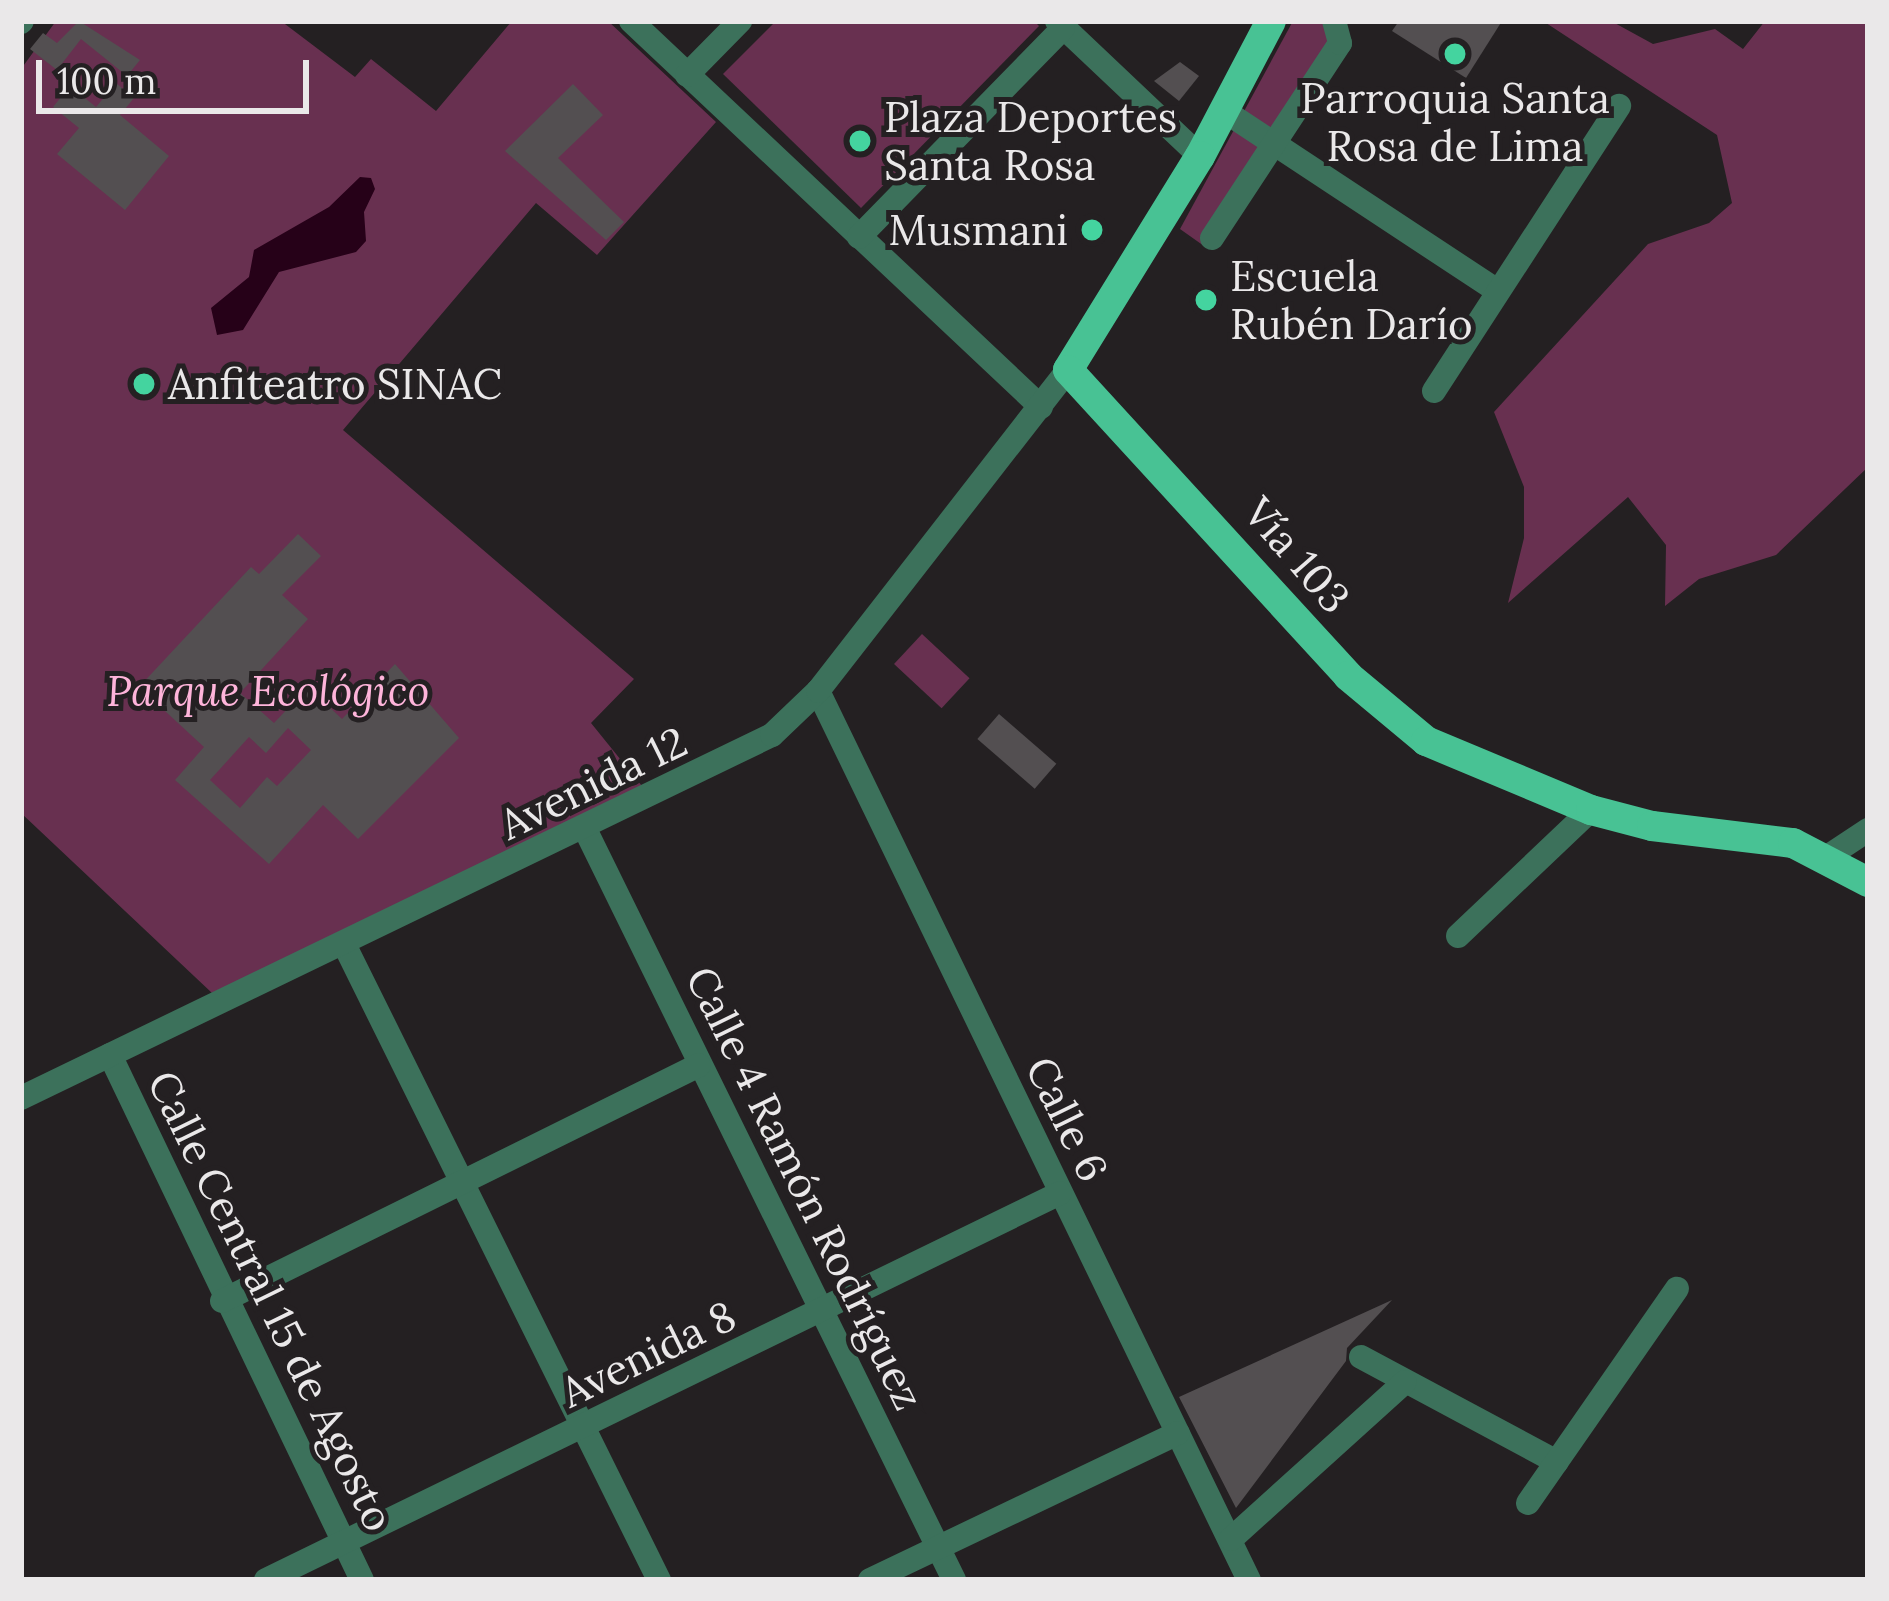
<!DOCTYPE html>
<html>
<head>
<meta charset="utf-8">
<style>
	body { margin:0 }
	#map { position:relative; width:1889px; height:1601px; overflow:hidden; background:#242022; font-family:Lora,serif }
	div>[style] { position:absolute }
	.green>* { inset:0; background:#683050; transform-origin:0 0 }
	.water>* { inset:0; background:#260118 }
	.building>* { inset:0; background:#534f51; transform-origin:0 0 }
	.minor>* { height:24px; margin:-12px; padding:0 12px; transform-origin:12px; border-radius:12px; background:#3c715b }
	.major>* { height:30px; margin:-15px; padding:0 15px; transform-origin:15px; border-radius:15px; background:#48c294 }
	.dots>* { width:33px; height:33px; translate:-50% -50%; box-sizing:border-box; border:6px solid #242022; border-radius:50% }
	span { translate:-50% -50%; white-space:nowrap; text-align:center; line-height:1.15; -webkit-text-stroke:10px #242022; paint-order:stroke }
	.poi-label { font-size:42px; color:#eae8e9 }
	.left { translate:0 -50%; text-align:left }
	.right { translate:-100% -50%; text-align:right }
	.street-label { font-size:42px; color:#eae8e9 }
	.park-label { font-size:42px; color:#feb4da; font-style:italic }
	.frame { position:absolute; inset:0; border:24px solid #eae8e9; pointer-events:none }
	.scale { position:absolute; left:36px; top:60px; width:273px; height:54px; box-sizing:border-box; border:6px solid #eae8e9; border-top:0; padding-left:15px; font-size:36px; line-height:42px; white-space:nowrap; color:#eae8e9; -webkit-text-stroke:9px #242022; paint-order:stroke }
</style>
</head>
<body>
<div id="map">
	<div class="green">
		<div style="clip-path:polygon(56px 21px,281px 21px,355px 77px,371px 59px,436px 111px,512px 21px,608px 21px,716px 122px,597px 255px,536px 203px,343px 430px,634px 679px,591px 723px,646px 791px,212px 993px,21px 813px,21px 69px)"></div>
		<div style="clip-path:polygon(776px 21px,1034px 21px,1039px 26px,861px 208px,723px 74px)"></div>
		<div style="clip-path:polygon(1293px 21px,1321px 21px,1332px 32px,1316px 73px,1204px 246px,1180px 229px)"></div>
		<div style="clip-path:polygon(1543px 21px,1611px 21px,1653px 44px,1715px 29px,1743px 49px,1765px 21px,1868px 21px,1868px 467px,1776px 555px,1699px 579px,1665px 606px,1666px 545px,1628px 497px,1508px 603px,1524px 538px,1524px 487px,1494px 412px,1648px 244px,1709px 223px,1732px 203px,1717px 135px)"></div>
		<div style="left:922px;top:634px;width:65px;height:41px;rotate:43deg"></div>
	</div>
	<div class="water">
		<div style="clip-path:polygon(360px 177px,371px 178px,375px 189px,364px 212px,366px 241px,356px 252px,279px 272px,243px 330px,217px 335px,211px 308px,249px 277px,254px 250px,329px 207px)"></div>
	</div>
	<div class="building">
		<div style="clip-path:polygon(79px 21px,140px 60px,127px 76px,81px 39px,57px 70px,30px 49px,43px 33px,57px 43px)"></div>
		<div style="clip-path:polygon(1399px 21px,1502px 21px,1466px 78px,1392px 31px)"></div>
		<div style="clip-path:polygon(1180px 62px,1199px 76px,1179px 101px,1154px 81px)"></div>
		<div style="clip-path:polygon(116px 83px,134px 98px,120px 115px,169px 156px,125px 210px,57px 154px,79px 128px,53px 107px,70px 86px,96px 107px)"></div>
		<div style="clip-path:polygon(573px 84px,603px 115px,558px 158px,624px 222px,606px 240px,505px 151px)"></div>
		<div style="clip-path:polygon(evenodd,298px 534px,321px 556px,282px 595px,308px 619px,240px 693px,274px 723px,308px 687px,342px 719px,395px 664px,459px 738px,358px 839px,323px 805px,269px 864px,175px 780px,204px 747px,139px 687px,251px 567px,259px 574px,298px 534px,288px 728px,311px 750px,277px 786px,267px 777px,240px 808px,210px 780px,249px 737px,266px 753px,288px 728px)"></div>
		<div style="left:999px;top:714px;width:76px;height:33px;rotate:41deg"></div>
		<div style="clip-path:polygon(1392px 1300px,1347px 1348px,1346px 1361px,1236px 1508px,1179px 1397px)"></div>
	</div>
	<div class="minor">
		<div style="left:631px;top:21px;width:563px;rotate:43.27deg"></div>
		<div style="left:1057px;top:21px;width:197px;rotate:43.4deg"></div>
		<div style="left:21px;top:22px;width:1px;rotate:-45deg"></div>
		<div style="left:687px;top:75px;width:76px;rotate:-45.5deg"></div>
		<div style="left:1223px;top:110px;width:328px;rotate:33.4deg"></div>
		<div style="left:859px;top:237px;width:292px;rotate:-45.7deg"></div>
		<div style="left:1212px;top:238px;width:233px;rotate:-56.7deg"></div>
		<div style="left:1340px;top:43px;width:23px;rotate:-105deg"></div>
		<div style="left:1434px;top:391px;width:340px;rotate:-57deg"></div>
		<div style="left:818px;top:691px;width:988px;rotate:64.14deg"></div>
		<div style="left:586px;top:831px;width:835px;rotate:63.83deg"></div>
		<div style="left:1824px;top:859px;width:53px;rotate:-33.4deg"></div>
		<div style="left:1458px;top:936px;width:183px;rotate:-43.5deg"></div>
		<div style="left:344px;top:944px;width:710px;rotate:63.65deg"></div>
		<div style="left:110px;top:1055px;width:582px;rotate:64.36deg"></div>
		<div style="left:21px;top:1098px;width:834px;rotate:-25.8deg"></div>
		<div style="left:772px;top:735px;width:64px;rotate:-43.7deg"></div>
		<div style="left:818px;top:691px;width:407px;rotate:-52.1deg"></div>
		<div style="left:222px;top:1301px;width:532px;rotate:-26.32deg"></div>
		<div style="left:1361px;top:1357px;width:222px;rotate:28.2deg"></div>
		<div style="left:1528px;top:1503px;width:261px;rotate:-55.2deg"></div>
		<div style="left:1231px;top:1539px;width:234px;rotate:-42.1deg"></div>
		<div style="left:266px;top:1580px;width:883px;rotate:-25.98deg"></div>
		<div style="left:870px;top:1580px;width:341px;rotate:-25.5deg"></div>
	</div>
	<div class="major">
		<div style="left:1271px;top:21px;width:153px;rotate:117.7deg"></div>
		<div style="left:1200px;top:156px;width:251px;rotate:121.7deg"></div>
		<div style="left:1068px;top:370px;width:415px;rotate:47.5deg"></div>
		<div style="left:1348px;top:676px;width:102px;rotate:39.8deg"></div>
		<div style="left:1426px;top:741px;width:179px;rotate:22.7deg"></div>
		<div style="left:1591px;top:810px;width:63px;rotate:14.7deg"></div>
		<div style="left:1652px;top:826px;width:142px;rotate:6.9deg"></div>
		<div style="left:1793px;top:843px;width:85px;rotate:27.5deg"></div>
	</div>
	<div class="dots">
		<div style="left:1455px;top:54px;background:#44d49f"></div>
		<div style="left:860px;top:141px;background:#44d49f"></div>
		<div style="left:1092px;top:230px;background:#44d49f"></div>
		<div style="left:1206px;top:300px;background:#44d49f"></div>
		<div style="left:144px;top:384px;background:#44d49f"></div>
	</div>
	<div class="poi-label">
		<span style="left:1455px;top:122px">Parroquia Santa<br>Rosa de Lima</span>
		<span class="left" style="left:884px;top:141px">Plaza Deportes<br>Santa Rosa</span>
		<span class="right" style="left:1068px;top:230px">Musmani</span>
		<span class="left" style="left:1230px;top:300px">Escuela<br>Rubén Darío</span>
		<span class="left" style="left:168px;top:384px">Anfiteatro SINAC</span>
	</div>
	<div class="street-label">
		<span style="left:1297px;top:555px;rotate:49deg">Vía 103</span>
		<span style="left:593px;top:783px;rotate:-26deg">Avenida 12</span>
		<span style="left:1067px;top:1119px;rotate:64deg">Calle 6</span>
		<span style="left:805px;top:1188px;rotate:64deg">Calle 4 Ramón Rodríguez</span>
		<span style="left:271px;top:1301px;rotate:64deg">Calle Central 15 de Agosto</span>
		<span style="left:648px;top:1354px;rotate:-26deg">Avenida 8</span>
	</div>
	<div class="park-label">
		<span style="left:268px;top:691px">Parque Ecológico</span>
	</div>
	<div class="frame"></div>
	<div class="scale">100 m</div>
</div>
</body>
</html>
